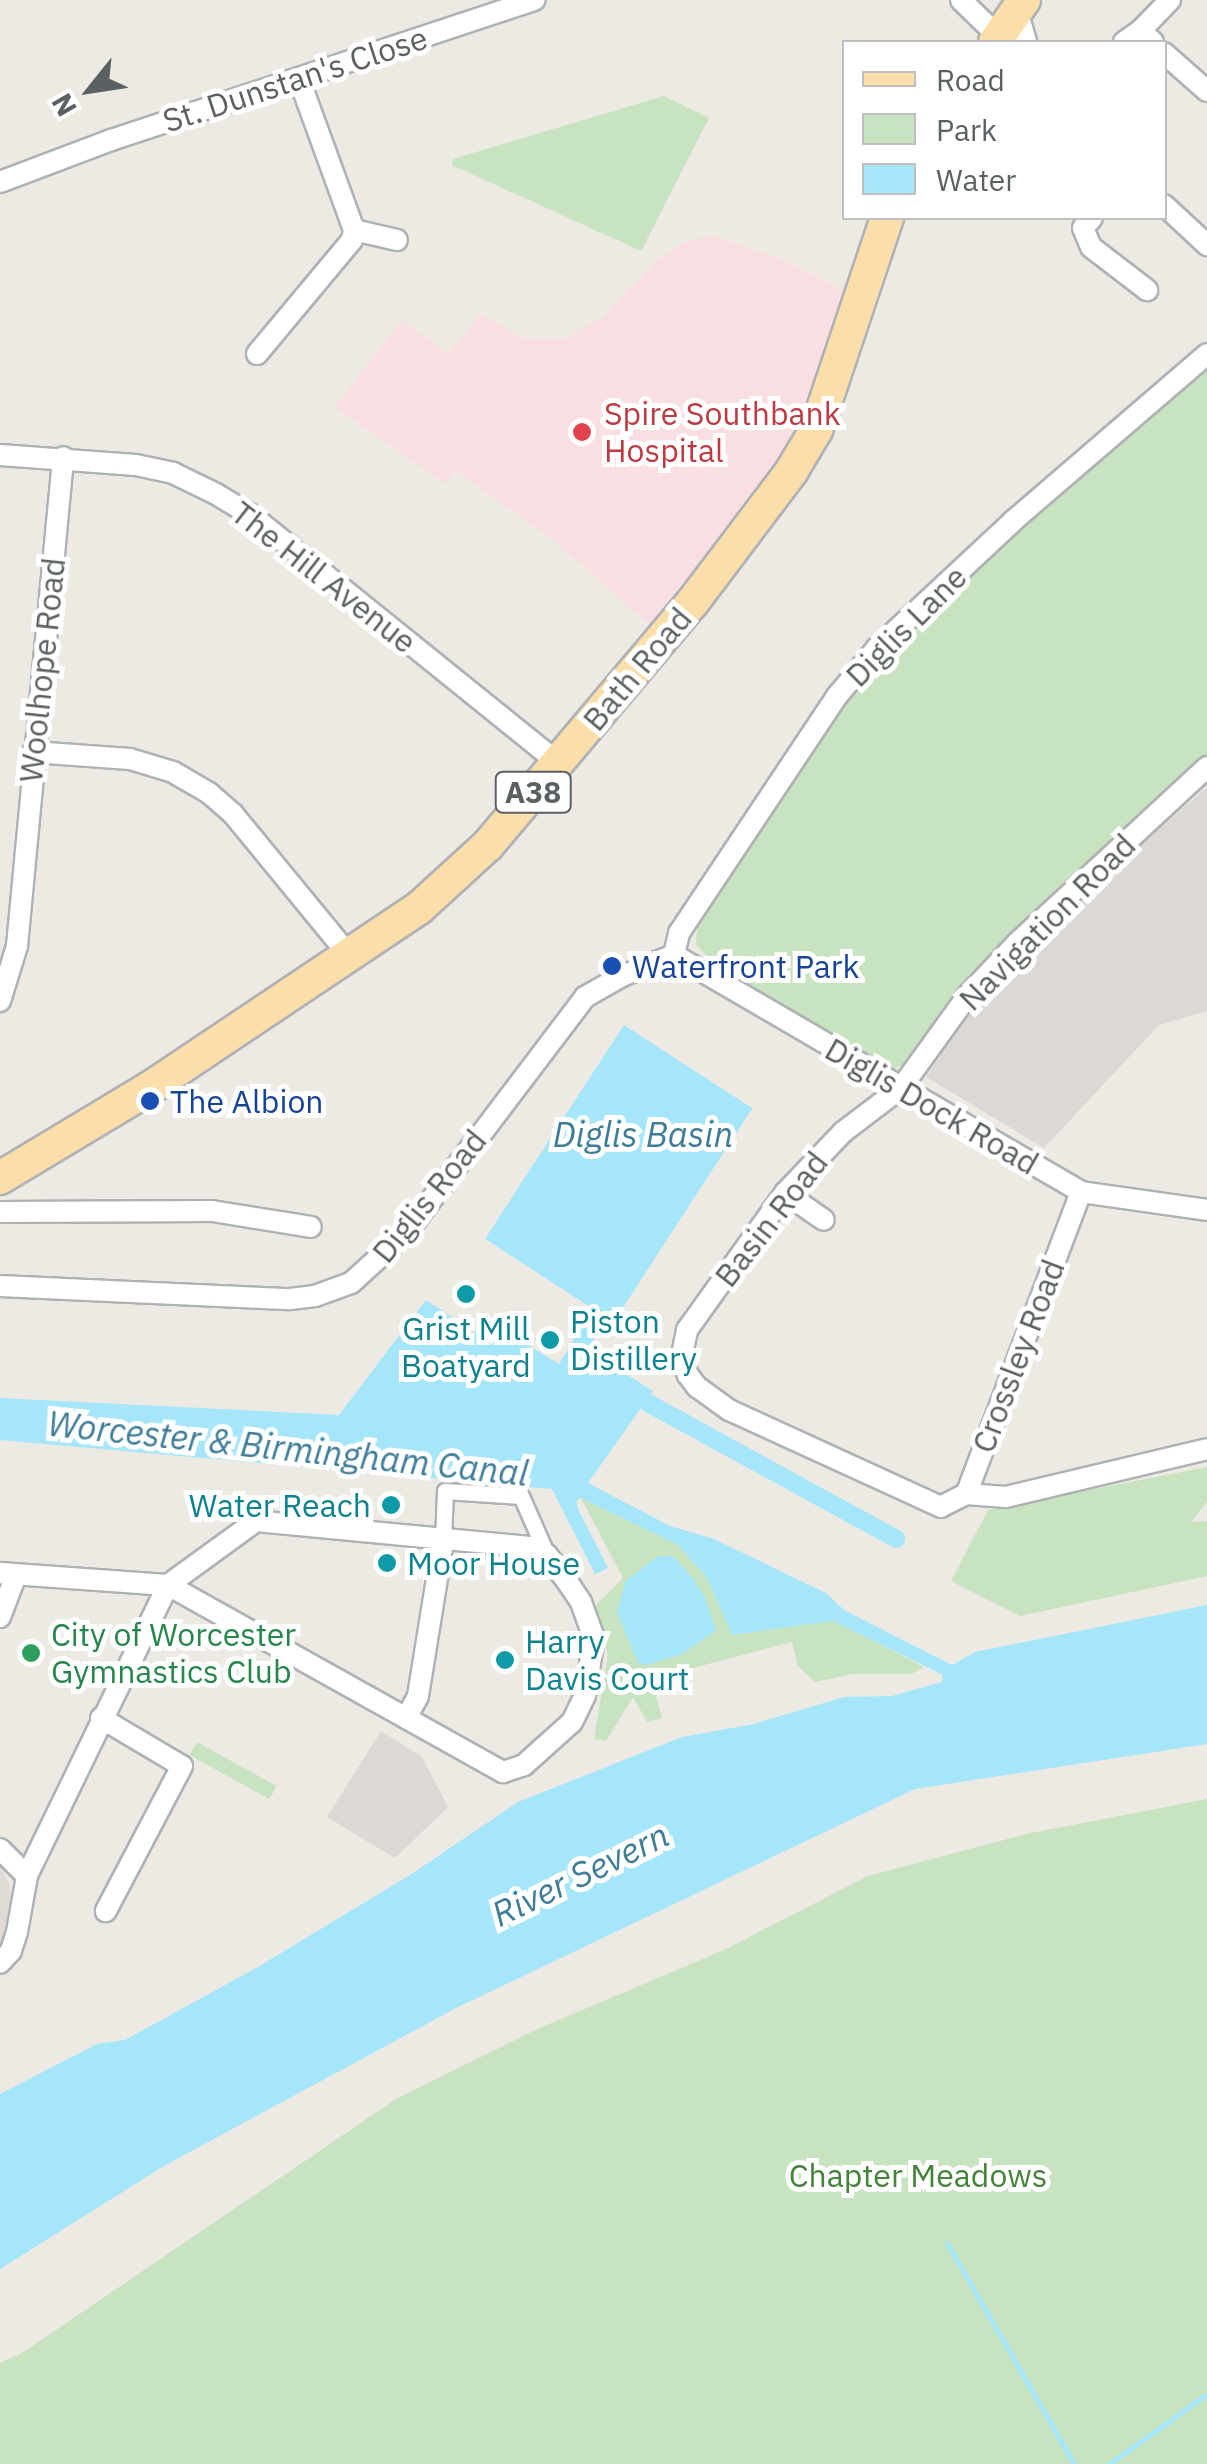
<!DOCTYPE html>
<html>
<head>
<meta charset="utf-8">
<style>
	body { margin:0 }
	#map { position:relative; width:1207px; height:2464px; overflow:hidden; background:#ede9e3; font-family:"IBM Plex Sans",sans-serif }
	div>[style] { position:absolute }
	.industrial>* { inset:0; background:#dcd8d5 }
	.education>* { inset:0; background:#e0dad4 }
	.medical>* { inset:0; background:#fadfe2 }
	.green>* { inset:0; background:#c7e3c0; transform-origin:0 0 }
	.water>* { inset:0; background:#a6e6fa; transform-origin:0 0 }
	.stream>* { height:5px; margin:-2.5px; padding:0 2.5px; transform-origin:2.5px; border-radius:2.5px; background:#a6e6fa }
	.canal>* { height:18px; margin:-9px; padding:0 9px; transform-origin:9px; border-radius:9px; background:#a6e6fa }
	.roads { filter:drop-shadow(2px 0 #aeb2b5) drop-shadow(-2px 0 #aeb2b5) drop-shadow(0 2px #aeb2b5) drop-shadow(0 -2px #aeb2b5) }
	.pedestrian>* { height:15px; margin:-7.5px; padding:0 7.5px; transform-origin:7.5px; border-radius:7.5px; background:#fff }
	.minor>* { height:20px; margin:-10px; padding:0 10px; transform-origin:10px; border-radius:10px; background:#fff }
	.primary>* { height:32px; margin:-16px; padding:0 16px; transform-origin:16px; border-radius:16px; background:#fbdeaa }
	.dots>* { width:28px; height:28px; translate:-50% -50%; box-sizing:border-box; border:5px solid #fff; border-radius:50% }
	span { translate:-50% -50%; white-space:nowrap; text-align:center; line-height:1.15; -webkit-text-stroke:10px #fff; paint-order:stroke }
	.shield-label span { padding:2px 8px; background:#fff; border:2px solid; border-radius:8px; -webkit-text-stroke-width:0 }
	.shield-label { font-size:30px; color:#5b6063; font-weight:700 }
	.street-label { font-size:32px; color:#5b6063 }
	.health-label { font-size:32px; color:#be3a42 }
	.left { translate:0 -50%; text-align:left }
	.transit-label { font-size:32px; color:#164399 }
	.culture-label { font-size:32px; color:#0d838f }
	.right { translate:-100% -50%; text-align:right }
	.leisure-label { font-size:32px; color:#27864d }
	.park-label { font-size:32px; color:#44833a }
	.water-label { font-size:35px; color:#3e7d9a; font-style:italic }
	.legend { position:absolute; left:842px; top:40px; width:325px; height:180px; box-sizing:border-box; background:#fff; border:2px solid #bdbfc1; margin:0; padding:12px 18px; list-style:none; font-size:30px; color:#5b6063 }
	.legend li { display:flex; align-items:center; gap:20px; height:50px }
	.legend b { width:50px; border:2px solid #bdbfc1 }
	.north { position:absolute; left:40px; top:40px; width:100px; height:100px; -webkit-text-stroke:8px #fff; paint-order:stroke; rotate:240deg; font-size:28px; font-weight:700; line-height:40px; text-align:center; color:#5b6063 }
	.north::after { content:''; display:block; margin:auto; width:35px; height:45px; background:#5b6063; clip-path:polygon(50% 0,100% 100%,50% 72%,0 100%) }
</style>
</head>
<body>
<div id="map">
	<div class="industrial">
		<div style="clip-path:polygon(1207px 787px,1207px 1011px,1159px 1025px,1044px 1148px,926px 1077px,978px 1000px,1114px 869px)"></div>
		<div style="clip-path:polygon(381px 1731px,422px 1757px,448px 1807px,395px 1858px,327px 1817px)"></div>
	</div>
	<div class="education">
		<div style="clip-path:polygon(0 1865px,9px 1883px,13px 1915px,0 1953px)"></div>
	</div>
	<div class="medical">
		<div style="clip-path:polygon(711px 235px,779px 258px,843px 290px,808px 396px,780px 458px,650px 625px,552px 539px,456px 471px,445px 484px,335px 407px,402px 320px,448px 354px,481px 314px,522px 338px,564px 339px,602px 318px,656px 262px,682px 243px)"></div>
	</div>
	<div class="green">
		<div style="clip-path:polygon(664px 96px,709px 118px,641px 251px,452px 165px,453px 159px)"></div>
		<div style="clip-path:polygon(1207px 367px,1207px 754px,1027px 922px,908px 1063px,891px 1069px,872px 1062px,715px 965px,696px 944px,698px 921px,844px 703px,890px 651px,1018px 531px)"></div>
		<div style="clip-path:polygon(1207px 1467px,1207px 1502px,1191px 1522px,1207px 1521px,1207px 1576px,1020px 1616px,951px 1581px,988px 1510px)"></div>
		<div style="clip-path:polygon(581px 1498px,678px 1545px,707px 1578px,733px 1635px,833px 1620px,924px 1667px,911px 1674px,852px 1674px,815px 1682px,798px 1666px,792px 1642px,651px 1679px,662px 1718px,647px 1722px,633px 1697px,606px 1741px,594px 1739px,608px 1654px,592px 1609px,623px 1578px)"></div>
		<div style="left:197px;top:1742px;width:91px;height:15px;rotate:29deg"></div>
		<div style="clip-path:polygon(1207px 1799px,1207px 2464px,0 2464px,0 2363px,22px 2353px,396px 2099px,535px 2030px,724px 1950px,868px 1876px,1026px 1834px)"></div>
	</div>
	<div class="water">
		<div style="left:624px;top:1025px;width:153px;height:255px;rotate:33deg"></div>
		<div style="clip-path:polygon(426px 1300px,479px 1335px,488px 1321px,559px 1364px,573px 1341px,653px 1391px,588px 1483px,670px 1526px,714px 1539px,826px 1593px,844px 1610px,952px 1665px,975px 1652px,1207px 1605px,1207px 1744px,915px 1789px,458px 2007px,164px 2166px,0 2269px,0 2094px,97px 2044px,125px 2040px,258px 1967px,410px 1875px,518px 1802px,682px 1737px,754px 1724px,844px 1697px,892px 1696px,942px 1682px,943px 1675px,833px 1621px,732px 1635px,707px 1578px,678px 1545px,581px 1498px,576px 1501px,579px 1511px,608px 1568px,595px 1574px,552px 1489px,0 1440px,0 1398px,339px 1415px)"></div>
		<div style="clip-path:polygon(658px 1556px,673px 1556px,691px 1576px,704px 1595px,716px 1631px,682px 1654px,647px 1665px,638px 1663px,617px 1612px,626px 1581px)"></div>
	</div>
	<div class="stream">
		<div style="left:947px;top:2243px;width:255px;rotate:60.1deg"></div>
		<div style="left:1109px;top:2464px;width:120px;rotate:-35.5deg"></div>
	</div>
	<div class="canal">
		<div style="left:579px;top:1348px;width:37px;rotate:-63deg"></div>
		<div style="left:648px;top:1403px;width:283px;rotate:28.7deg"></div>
	</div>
	<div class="roads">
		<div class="pedestrian">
			<div style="left:443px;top:1541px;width:50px;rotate:-87.7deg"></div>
			<div style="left:445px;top:1491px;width:76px;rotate:3.8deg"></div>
			<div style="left:521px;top:1496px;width:64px;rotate:66.2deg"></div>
		</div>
		<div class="minor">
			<div style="left:961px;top:0;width:60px;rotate:44.3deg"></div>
			<div style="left:1017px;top:10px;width:33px;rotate:74deg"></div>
			<div style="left:1140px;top:31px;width:43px;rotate:-45.9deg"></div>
			<div style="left:1124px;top:42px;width:19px;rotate:-35deg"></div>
			<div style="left:1140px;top:31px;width:17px;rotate:40deg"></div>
			<div style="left:1164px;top:53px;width:57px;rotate:41.5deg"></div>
			<div style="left:0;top:182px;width:119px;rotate:-20.7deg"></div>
			<div style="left:111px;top:140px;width:446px;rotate:-18.3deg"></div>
			<div style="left:1164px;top:205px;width:59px;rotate:42.9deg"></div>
			<div style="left:1092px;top:218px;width:13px;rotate:132deg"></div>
			<div style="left:1083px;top:228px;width:21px;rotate:67deg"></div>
			<div style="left:1091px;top:247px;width:71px;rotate:37.5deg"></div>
			<div style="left:354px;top:230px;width:44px;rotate:13.1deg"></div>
			<div style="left:257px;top:354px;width:148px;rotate:-50.2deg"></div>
			<div style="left:352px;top:240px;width:10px;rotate:-79deg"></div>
			<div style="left:354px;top:230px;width:161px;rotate:-110deg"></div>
			<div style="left:0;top:455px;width:136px;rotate:4.2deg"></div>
			<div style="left:136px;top:465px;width:38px;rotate:12deg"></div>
			<div style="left:173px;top:473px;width:48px;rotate:26deg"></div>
			<div style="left:216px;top:494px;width:41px;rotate:31deg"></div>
			<div style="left:251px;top:515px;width:395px;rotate:38.9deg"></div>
			<div style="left:33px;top:752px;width:97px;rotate:4.1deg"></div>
			<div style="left:130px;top:759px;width:45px;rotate:16.8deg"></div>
			<div style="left:173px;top:772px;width:42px;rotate:30.3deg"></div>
			<div style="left:209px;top:793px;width:32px;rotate:41deg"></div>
			<div style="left:233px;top:814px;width:183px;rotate:50.6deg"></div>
			<div style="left:674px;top:955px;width:23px;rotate:-77deg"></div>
			<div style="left:679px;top:933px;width:286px;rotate:-56.3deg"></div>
			<div style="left:838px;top:695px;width:61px;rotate:-50.3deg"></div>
			<div style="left:877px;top:648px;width:186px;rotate:-43deg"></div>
			<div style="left:1013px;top:521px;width:256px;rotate:-40.7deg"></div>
			<div style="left:674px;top:955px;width:471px;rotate:30.2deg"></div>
			<div style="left:1081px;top:1192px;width:127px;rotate:8.1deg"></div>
			<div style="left:0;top:1001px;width:58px;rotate:-72.8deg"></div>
			<div style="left:17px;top:946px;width:491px;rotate:-84.6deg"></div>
			<div style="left:1081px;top:1192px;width:323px;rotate:110.8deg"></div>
			<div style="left:966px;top:1494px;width:28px;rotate:153deg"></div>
			<div style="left:941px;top:1507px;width:233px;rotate:-155.4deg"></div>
			<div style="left:729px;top:1410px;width:39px;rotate:-144deg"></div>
			<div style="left:697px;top:1387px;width:15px;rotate:-127deg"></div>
			<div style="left:688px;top:1375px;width:17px;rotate:-114deg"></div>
			<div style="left:681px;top:1359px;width:30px;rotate:-78deg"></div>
			<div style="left:687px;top:1330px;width:168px;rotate:-54.4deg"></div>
			<div style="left:785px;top:1193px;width:84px;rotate:-46.4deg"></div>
			<div style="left:843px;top:1132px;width:73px;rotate:-37.2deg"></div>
			<div style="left:901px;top:1088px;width:115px;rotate:-54.2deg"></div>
			<div style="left:968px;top:995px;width:71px;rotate:-46.7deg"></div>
			<div style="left:1017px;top:943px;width:259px;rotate:-42.8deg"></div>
			<div style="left:785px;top:1193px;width:47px;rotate:34.7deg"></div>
			<div style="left:0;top:1212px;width:212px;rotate:-0.3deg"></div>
			<div style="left:212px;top:1211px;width:100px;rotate:9.2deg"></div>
			<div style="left:0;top:1286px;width:290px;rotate:2.6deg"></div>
			<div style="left:290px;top:1299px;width:25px;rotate:-7deg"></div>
			<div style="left:315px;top:1296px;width:38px;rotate:-20deg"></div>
			<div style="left:351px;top:1283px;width:74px;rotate:-42.3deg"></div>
			<div style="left:406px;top:1233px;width:296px;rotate:-52.8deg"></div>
			<div style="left:585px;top:997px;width:43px;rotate:-29.6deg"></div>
			<div style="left:622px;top:976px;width:56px;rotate:-22deg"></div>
			<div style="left:966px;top:1494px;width:40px;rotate:4.3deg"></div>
			<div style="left:1006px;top:1497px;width:207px;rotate:-13.4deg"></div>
			<div style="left:0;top:1573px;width:168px;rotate:4.1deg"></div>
			<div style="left:168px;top:1585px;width:384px;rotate:29.2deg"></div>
			<div style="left:503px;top:1772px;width:22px;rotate:-18deg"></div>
			<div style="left:524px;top:1765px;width:64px;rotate:-41.9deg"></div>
			<div style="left:572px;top:1722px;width:30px;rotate:-64deg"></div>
			<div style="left:585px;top:1695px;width:58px;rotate:-81deg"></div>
			<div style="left:594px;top:1638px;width:38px;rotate:-110deg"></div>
			<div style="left:581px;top:1602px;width:27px;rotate:-124deg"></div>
			<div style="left:566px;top:1580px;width:31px;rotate:-127deg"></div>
			<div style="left:547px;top:1555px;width:19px;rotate:-155deg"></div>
			<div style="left:530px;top:1547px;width:275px;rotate:-174.6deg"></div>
			<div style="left:256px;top:1521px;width:109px;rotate:144deg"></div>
			<div style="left:168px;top:1585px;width:323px;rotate:115.9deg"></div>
			<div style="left:0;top:1617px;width:45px;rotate:-69.1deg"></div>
			<div style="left:101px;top:1718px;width:94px;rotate:30.7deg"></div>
			<div style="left:182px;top:1766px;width:164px;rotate:117.7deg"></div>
			<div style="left:406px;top:1718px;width:25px;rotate:-61deg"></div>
			<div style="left:418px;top:1696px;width:157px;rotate:-80.8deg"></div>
			<div style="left:0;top:1849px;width:38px;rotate:45deg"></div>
			<div style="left:27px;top:1876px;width:57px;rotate:100.1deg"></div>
			<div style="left:17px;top:1932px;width:20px;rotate:108deg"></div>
			<div style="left:11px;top:1951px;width:16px;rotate:133deg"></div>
		</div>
		<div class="primary">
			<div style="left:995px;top:42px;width:51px;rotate:-55.4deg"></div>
			<div style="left:0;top:1178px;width:179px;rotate:-31deg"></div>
			<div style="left:153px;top:1086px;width:320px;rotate:-33.8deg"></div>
			<div style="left:419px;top:908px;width:93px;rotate:-42.4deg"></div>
			<div style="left:488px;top:845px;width:317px;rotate:-49.9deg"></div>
			<div style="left:692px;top:603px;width:164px;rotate:-52.9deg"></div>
			<div style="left:791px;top:472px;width:49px;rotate:-59.2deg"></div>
			<div style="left:816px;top:430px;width:224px;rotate:-71.5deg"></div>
		</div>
	</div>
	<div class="dots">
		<div style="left:582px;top:432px;background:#e0444e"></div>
		<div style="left:612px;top:966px;background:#1a4fb4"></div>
		<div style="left:150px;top:1101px;background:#1a4fb4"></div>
		<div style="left:466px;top:1294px;background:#0f9aa8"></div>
		<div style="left:550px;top:1340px;background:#0f9aa8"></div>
		<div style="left:391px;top:1505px;background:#0f9aa8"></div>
		<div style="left:387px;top:1563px;background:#0f9aa8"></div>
		<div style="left:31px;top:1653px;background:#2e9e5b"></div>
		<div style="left:505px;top:1660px;background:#0f9aa8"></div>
	</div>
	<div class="shield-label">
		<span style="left:533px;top:792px">A38</span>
	</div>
	<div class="street-label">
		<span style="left:295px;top:79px;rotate:-18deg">St. Dunstan's Close</span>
		<span style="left:324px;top:577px;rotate:38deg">The Hill Avenue</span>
		<span style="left:906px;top:626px;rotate:-45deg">Diglis Lane</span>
		<span style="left:637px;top:669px;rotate:-50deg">Bath Road</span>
		<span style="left:42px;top:670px;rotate:-84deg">Woolhope Road</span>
		<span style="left:1047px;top:922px;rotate:-45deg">Navigation Road</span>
		<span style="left:932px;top:1106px;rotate:30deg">Diglis Dock Road</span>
		<span style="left:429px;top:1196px;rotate:-51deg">Diglis Road</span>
		<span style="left:771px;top:1219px;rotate:-52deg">Basin Road</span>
		<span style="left:1018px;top:1356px;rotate:-69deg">Crossley Road</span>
	</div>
	<div class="health-label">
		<span class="left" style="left:604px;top:432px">Spire Southbank<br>Hospital</span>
	</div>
	<div class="transit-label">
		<span class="left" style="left:632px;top:966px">Waterfront Park</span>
		<span class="left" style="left:170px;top:1101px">The Albion</span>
	</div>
	<div class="culture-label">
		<span class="left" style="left:570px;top:1340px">Piston<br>Distillery</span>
		<span style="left:466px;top:1347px">Grist Mill<br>Boatyard</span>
		<span class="right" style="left:371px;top:1505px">Water Reach</span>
		<span class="left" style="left:407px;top:1563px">Moor House</span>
		<span class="left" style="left:525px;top:1660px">Harry<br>Davis Court</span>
	</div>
	<div class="leisure-label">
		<span class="left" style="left:51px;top:1653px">City of Worcester<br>Gymnastics Club</span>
	</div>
	<div class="park-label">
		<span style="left:918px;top:2175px">Chapter Meadows</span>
	</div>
	<div class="water-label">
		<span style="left:643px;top:1134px">Diglis Basin</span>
		<span style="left:288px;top:1448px;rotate:6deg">Worcester &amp; Birmingham Canal</span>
		<span style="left:580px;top:1874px;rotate:-26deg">River Severn</span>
	</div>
	<ul class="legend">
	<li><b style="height:12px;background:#fbdeaa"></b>Road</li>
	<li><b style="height:28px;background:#c7e3c0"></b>Park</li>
	<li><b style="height:28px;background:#a6e6fa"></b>Water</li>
	</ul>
	<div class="north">N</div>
</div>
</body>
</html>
